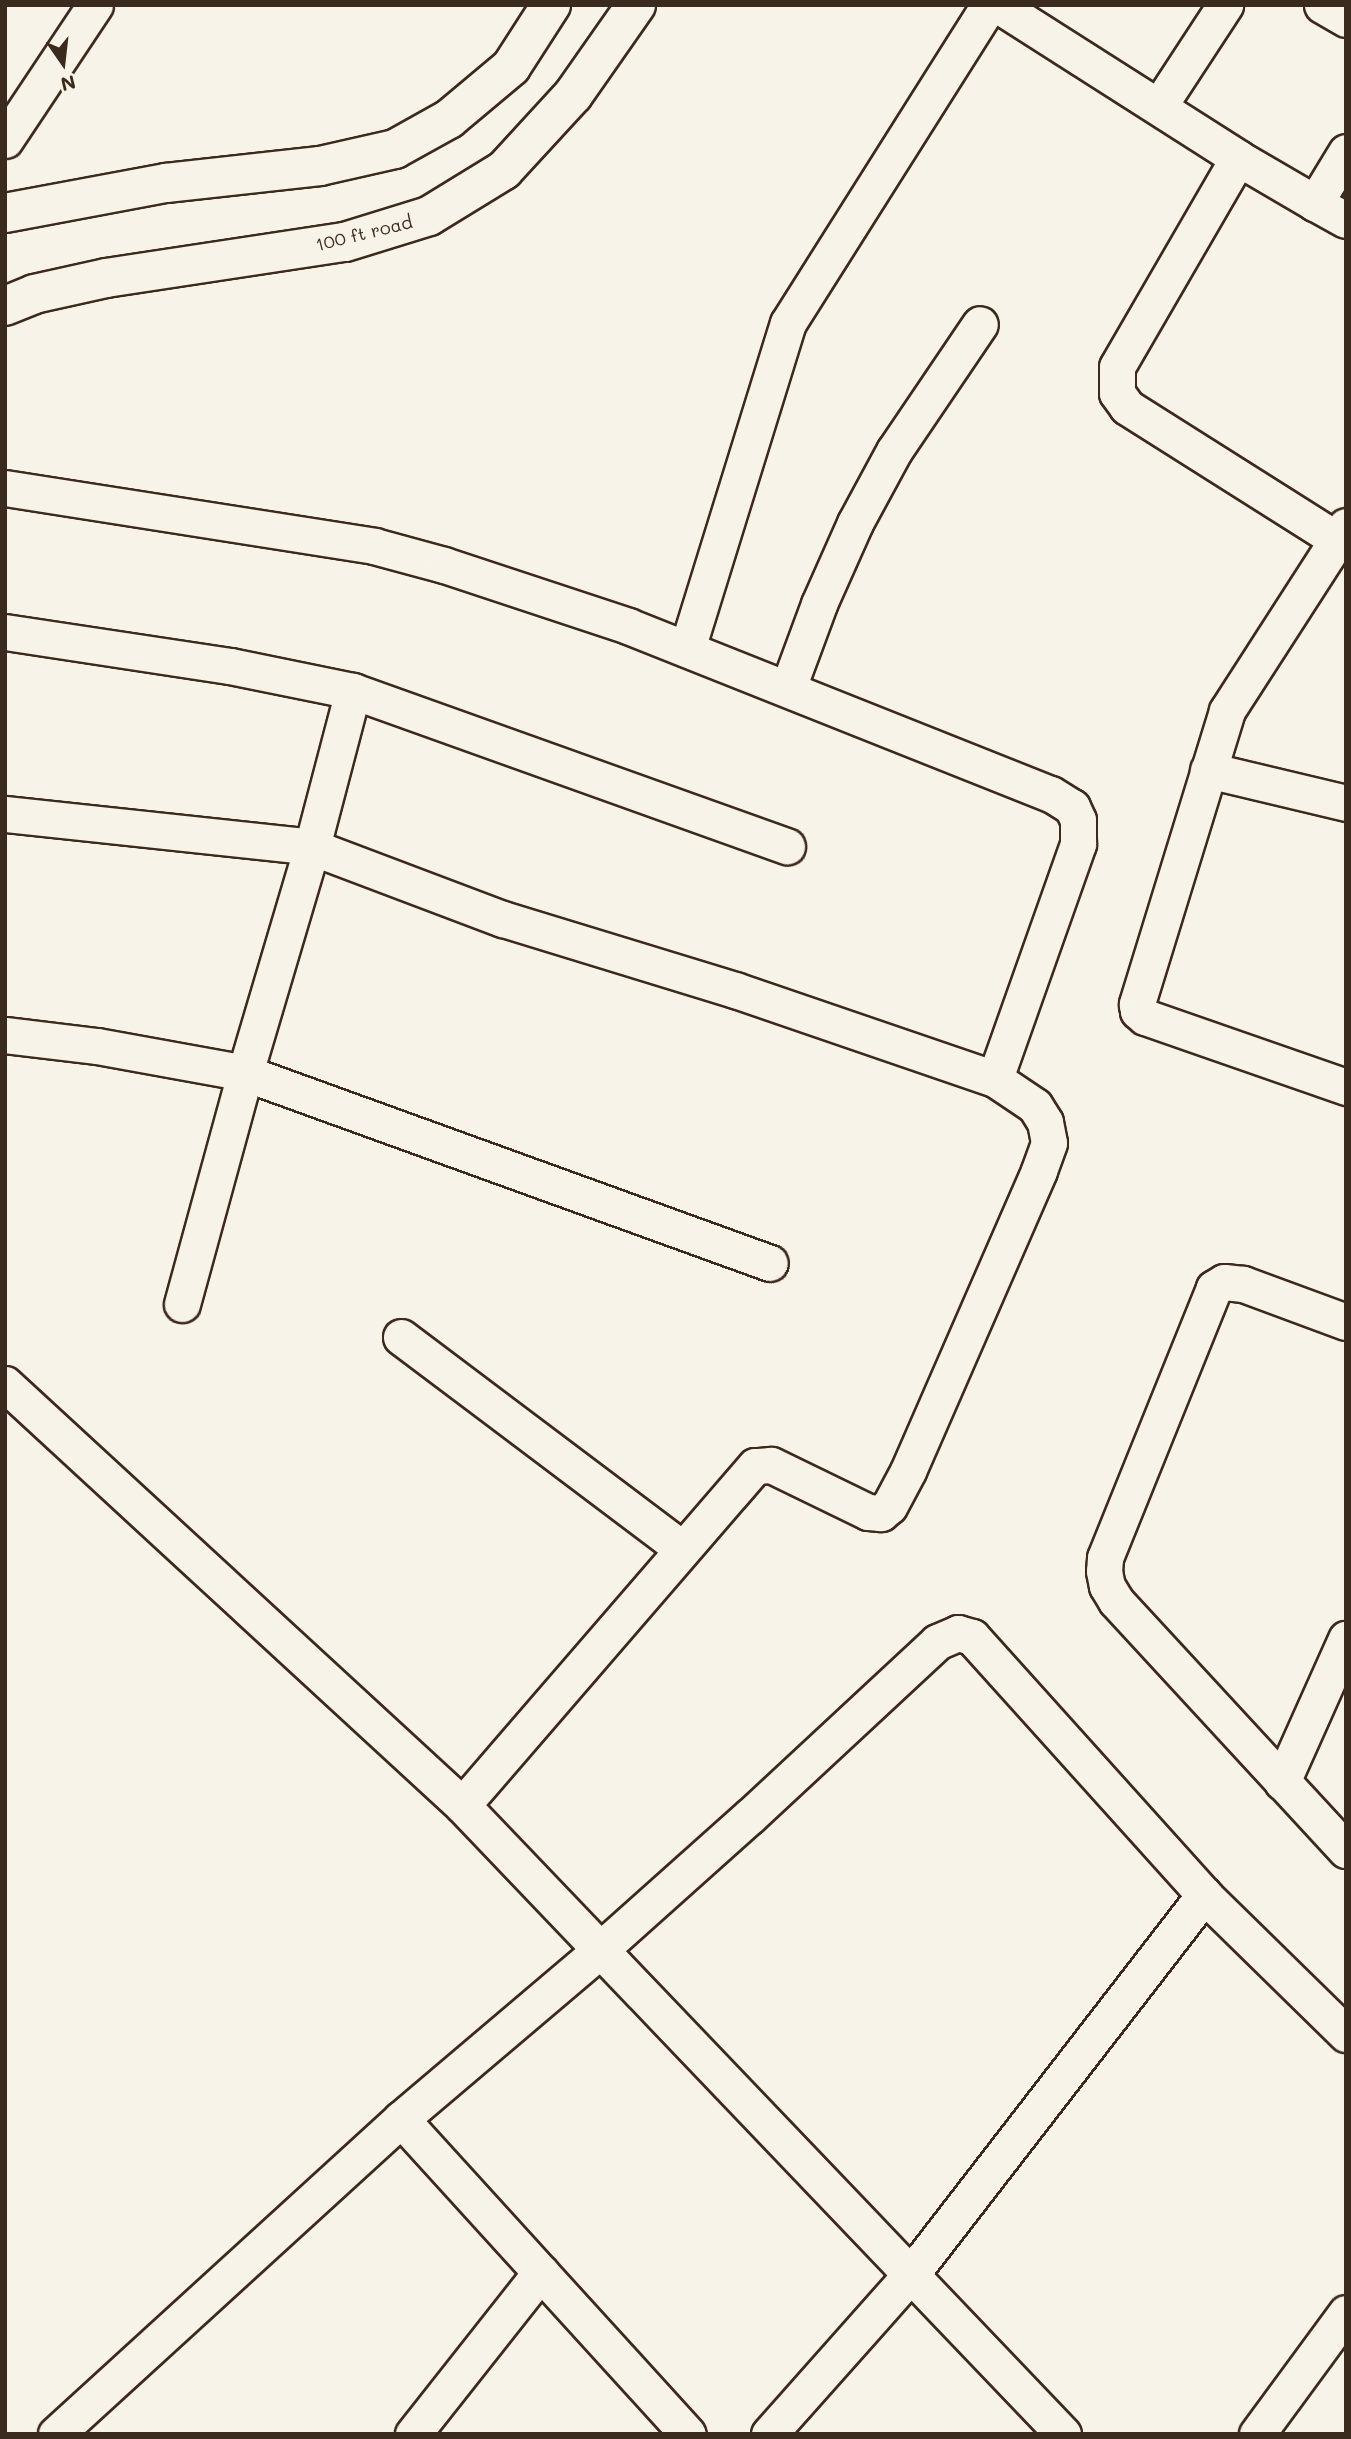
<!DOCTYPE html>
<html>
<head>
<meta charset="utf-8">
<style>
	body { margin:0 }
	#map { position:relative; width:1351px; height:2439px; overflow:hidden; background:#f7f3e8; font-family:Mali,sans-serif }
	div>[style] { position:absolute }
	.roads { filter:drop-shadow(2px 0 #3b2a1e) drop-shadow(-2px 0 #3b2a1e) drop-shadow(0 2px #3b2a1e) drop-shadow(0 -2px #3b2a1e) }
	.street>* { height:35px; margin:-17.5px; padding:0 17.5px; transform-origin:17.5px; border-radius:17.5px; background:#f7f3e8 }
	.secondary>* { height:38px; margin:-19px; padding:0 19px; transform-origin:19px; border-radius:19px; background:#f7f3e8 }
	span { translate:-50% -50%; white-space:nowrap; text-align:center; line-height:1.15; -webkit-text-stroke:7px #f7f3e8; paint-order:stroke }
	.street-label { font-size:18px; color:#3b2a1e }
	.frame { position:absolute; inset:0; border:7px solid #3b2a1e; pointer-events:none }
	.north { position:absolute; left:28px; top:28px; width:70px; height:70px; -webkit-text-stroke:5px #f7f3e8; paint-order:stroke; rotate:166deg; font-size:19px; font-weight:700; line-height:28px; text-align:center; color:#3b2a1e }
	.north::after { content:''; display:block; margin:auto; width:24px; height:32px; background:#3b2a1e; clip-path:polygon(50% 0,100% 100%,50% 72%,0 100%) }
</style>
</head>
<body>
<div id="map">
	<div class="roads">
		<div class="street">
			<div style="left:998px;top:5px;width:285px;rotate:32.5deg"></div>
			<div style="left:1238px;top:158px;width:89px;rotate:30.3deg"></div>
			<div style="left:1322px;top:5px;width:28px;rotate:30deg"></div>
			<div style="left:1159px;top:106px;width:121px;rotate:-56.8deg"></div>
			<div style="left:5px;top:140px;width:162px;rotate:-56.3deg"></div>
			<div style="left:1346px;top:152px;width:60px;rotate:121.3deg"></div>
			<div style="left:1315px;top:203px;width:35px;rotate:29deg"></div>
			<div style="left:1238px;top:158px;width:241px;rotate:120.1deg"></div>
			<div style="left:1117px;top:367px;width:26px;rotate:90deg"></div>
			<div style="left:1117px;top:393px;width:17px;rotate:54deg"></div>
			<div style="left:1127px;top:407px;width:249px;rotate:32.3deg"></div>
			<div style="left:5px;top:488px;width:374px;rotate:8.9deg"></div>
			<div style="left:374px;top:546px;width:73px;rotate:15.2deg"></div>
			<div style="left:444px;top:565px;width:194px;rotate:18.3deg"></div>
			<div style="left:628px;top:626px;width:455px;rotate:21.7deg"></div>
			<div style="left:1051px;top:794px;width:25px;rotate:32deg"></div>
			<div style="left:1072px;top:807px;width:14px;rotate:65deg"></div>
			<div style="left:1078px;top:820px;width:24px;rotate:90deg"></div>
			<div style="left:1078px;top:844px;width:249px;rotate:109.5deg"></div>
			<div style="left:1346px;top:526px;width:220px;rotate:122.8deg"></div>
			<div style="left:1227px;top:711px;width:307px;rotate:107.1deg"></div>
			<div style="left:1137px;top:1004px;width:7px;rotate:82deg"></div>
			<div style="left:1138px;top:1011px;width:9px;rotate:41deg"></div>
			<div style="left:1145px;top:1017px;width:213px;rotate:19.2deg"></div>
			<div style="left:5px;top:632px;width:228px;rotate:8.6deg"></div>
			<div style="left:230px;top:666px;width:126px;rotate:11.5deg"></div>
			<div style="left:353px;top:691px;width:461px;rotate:19.7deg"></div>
			<div style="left:687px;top:649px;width:341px;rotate:-72.8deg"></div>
			<div style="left:788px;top:323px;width:376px;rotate:-57.7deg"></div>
			<div style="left:788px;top:688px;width:90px;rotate:-69.7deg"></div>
			<div style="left:819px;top:604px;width:89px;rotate:-66deg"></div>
			<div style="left:855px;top:523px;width:82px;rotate:-61.6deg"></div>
			<div style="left:894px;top:451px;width:153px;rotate:-55.9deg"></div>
			<div style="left:1208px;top:770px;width:142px;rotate:13.4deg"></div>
			<div style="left:5px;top:814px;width:309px;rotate:6.1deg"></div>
			<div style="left:312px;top:847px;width:204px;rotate:20.7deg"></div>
			<div style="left:503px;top:919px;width:243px;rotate:17deg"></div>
			<div style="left:735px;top:990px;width:275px;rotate:18.9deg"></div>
			<div style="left:995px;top:1079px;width:48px;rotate:34deg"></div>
			<div style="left:1035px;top:1106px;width:19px;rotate:58deg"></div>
			<div style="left:1045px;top:1122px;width:21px;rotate:79deg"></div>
			<div style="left:1049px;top:1143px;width:30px;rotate:110deg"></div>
			<div style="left:1039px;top:1171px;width:327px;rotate:113.6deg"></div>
			<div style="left:908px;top:1471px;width:40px;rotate:118deg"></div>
			<div style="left:889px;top:1506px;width:11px;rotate:139deg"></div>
			<div style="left:881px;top:1513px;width:13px;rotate:-176deg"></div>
			<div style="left:868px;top:1512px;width:108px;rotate:-154.1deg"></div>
			<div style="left:771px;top:1465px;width:16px;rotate:176deg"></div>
			<div style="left:755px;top:1466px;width:448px;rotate:130.8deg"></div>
			<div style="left:5px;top:1035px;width:93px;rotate:6.8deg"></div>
			<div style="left:97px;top:1046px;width:150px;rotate:10.3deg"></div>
			<div style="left:245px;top:1073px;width:558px;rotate:19.9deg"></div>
			<div style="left:182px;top:1304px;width:239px;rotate:-74.7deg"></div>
			<div style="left:245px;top:1073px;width:236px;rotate:-73.5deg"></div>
			<div style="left:312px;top:847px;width:161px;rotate:-75.3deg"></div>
			<div style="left:1346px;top:1322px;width:110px;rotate:-159.7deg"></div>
			<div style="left:1243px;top:1284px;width:19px;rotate:-174deg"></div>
			<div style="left:1224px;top:1282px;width:12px;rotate:149deg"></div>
			<div style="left:1214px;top:1288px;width:291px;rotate:112deg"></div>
			<div style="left:1105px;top:1558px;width:13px;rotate:94deg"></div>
			<div style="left:1104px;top:1571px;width:15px;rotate:79deg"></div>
			<div style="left:1107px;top:1586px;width:17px;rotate:59deg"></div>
			<div style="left:1116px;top:1601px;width:339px;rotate:47.3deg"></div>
			<div style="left:401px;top:1337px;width:352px;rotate:37deg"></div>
			<div style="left:5px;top:1384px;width:621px;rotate:42.65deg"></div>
			<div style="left:462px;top:1805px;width:870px;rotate:46.3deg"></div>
			<div style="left:1282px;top:1782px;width:157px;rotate:-65.9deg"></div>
			<div style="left:401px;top:2119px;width:426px;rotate:47.7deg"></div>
			<div style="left:56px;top:2434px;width:467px;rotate:-42.4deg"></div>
			<div style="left:401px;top:2119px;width:261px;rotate:-40.3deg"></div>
			<div style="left:600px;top:1950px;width:200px;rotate:-41.8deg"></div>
			<div style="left:749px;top:1817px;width:257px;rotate:-42.9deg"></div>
			<div style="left:937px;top:1642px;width:23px;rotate:-23deg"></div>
			<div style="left:958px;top:1633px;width:15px;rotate:16deg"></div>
			<div style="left:972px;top:1637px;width:347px;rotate:48deg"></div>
			<div style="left:1204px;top:1895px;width:199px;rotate:44.4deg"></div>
			<div style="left:413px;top:2434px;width:206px;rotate:-51.7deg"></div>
			<div style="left:769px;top:2434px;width:215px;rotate:-48.4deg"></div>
			<div style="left:912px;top:2273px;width:478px;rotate:-52.3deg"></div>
			<div style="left:1257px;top:2434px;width:150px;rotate:-53.7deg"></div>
		</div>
		<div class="secondary">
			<div style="left:5px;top:213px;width:164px;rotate:-10.6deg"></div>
			<div style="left:166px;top:183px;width:155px;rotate:-6.3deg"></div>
			<div style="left:320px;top:166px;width:77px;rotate:-12.8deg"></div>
			<div style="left:395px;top:149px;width:62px;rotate:-29.1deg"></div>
			<div style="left:449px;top:119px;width:81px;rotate:-40deg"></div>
			<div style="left:511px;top:67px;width:74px;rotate:-57.2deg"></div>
			<div style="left:5px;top:306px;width:31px;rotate:-22deg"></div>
			<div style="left:34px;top:294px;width:74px;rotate:-12.5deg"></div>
			<div style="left:106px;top:278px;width:242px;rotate:-8.6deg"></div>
			<div style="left:345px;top:242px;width:88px;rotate:-17.2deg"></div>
			<div style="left:429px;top:216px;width:88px;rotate:-31.5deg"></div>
			<div style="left:504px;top:170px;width:102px;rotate:-47.4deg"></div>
			<div style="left:573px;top:95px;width:110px;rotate:-55deg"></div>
		</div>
	</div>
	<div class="street-label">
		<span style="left:364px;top:233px;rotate:-14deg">100 ft road</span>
	</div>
	<div class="frame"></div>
	<div class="north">N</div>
</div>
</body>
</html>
